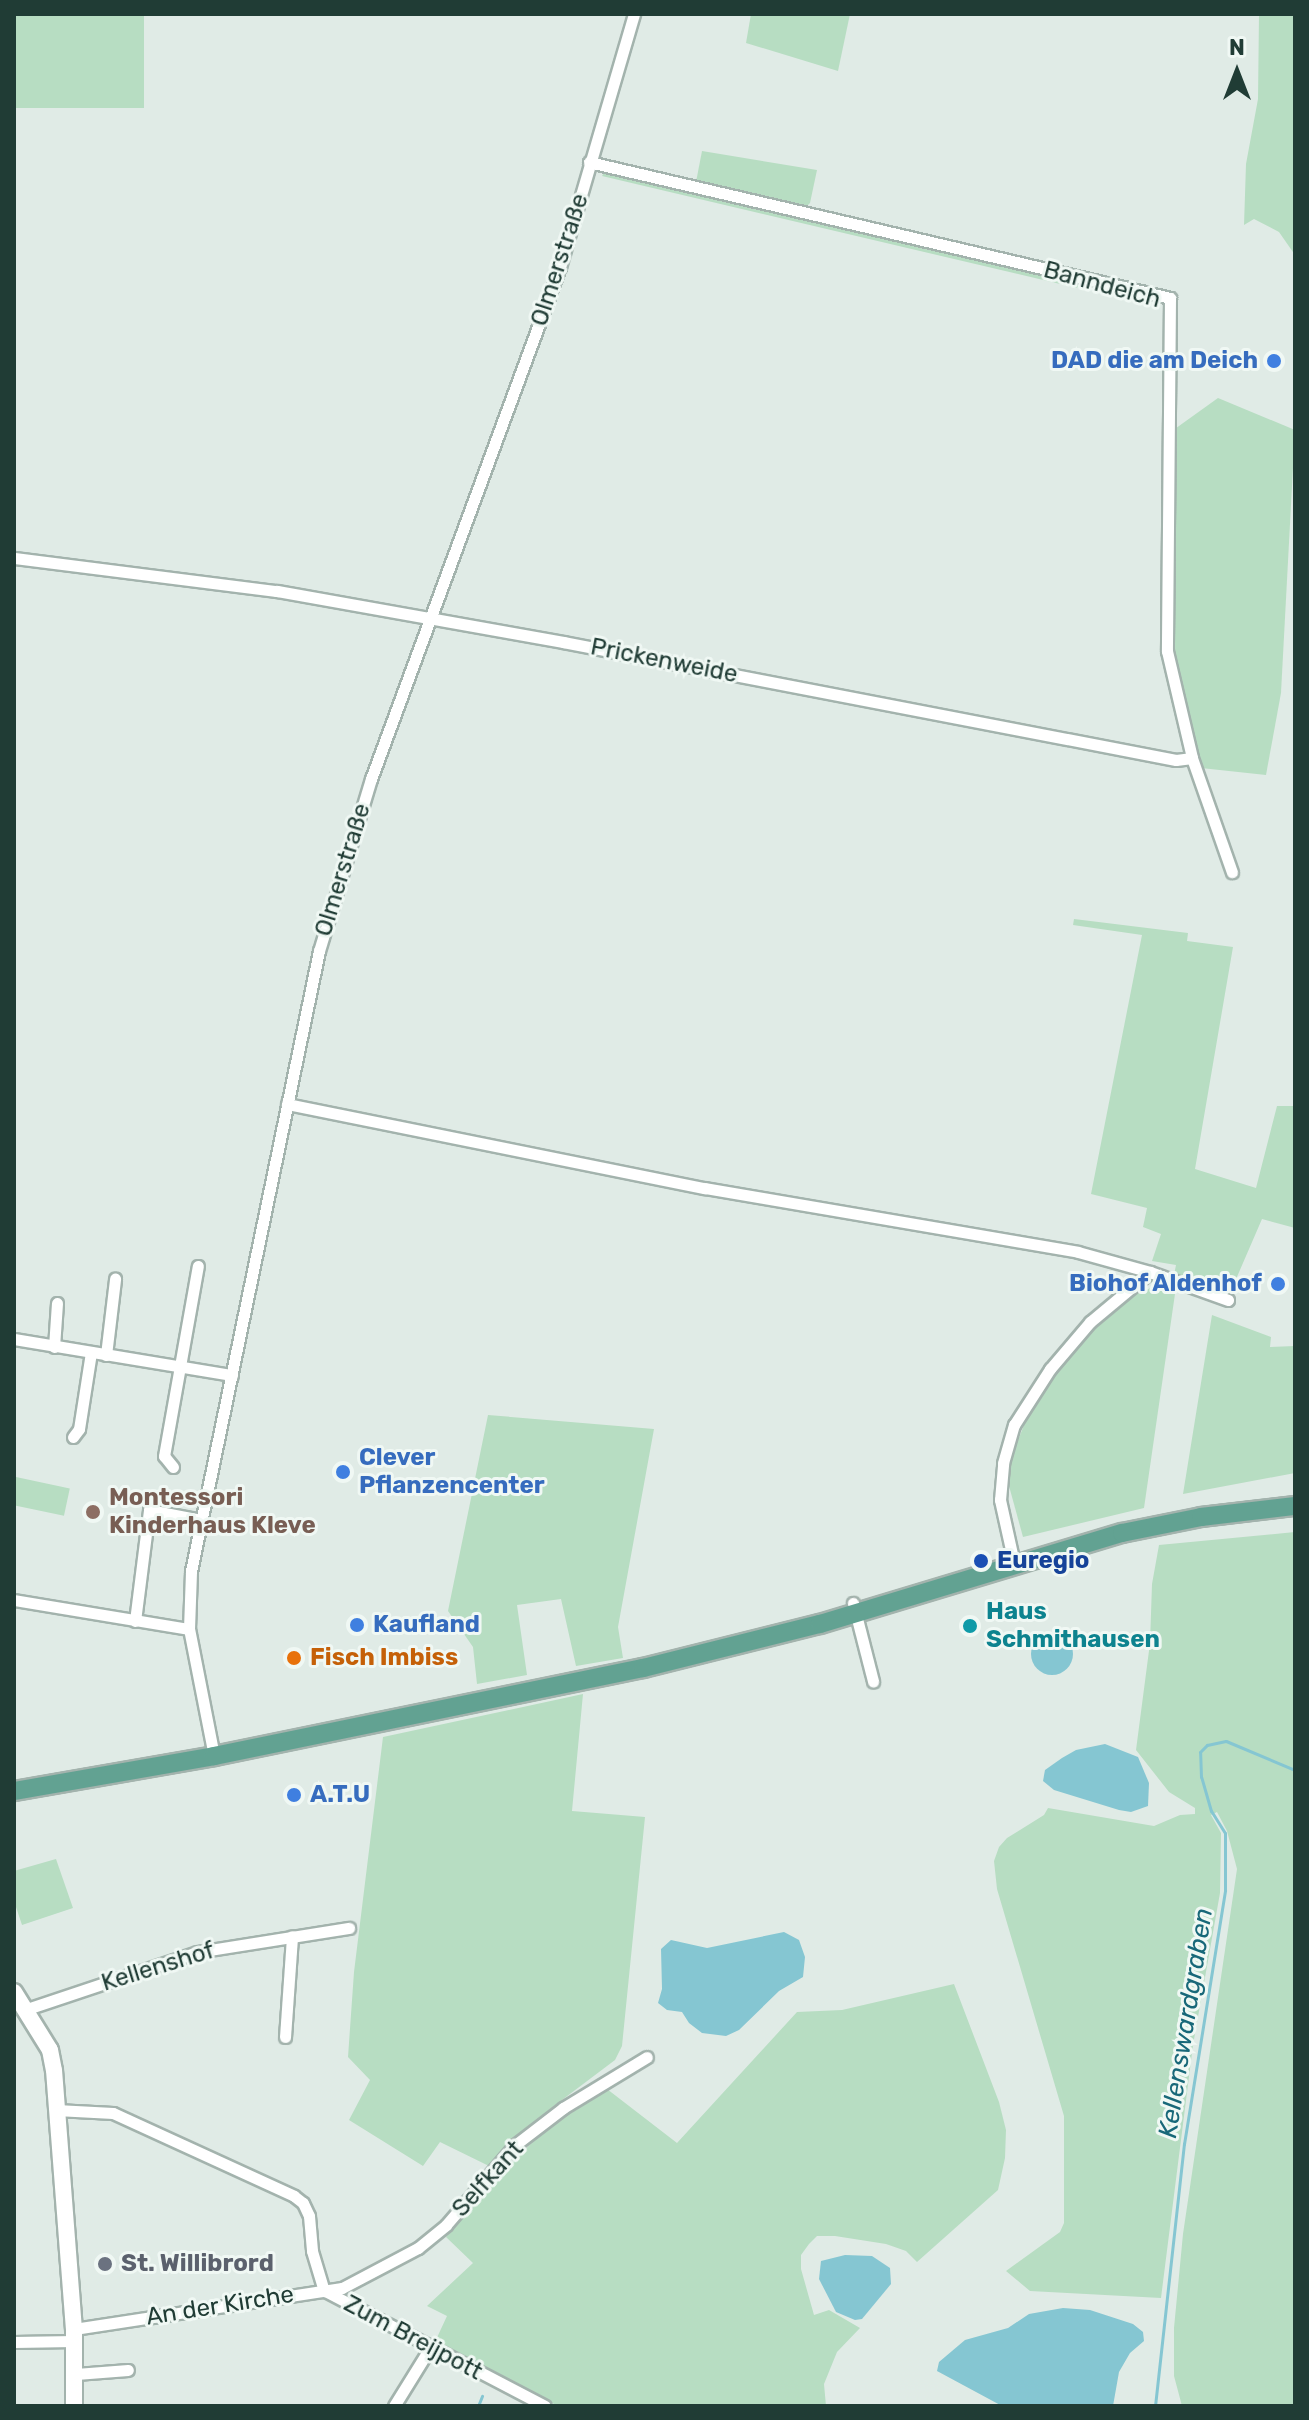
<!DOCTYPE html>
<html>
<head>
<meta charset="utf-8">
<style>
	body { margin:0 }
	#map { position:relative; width:1309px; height:2420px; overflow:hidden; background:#e0ebe6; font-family:Rubik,sans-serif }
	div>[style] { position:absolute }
	.green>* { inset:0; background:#b7ddc2; transform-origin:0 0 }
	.water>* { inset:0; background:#85c6d2 }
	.round { border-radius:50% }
	.stream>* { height:3px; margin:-1.5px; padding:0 1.5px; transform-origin:1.5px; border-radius:1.5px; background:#85c6d2 }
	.roads { filter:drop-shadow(2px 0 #a3b3ad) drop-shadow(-2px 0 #a3b3ad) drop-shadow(0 2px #a3b3ad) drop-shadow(0 -2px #a3b3ad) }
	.street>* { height:11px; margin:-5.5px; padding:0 5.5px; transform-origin:5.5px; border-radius:5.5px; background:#fff }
	.secondary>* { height:16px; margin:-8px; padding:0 8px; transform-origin:8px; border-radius:8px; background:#fff }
	.primary>* { height:18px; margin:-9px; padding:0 9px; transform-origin:9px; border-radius:9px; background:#62a292 }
	.dots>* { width:22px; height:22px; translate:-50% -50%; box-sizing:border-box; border:4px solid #f0f8f4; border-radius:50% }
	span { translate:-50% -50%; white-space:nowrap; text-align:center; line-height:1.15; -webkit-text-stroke:6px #f0f8f4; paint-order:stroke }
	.street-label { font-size:24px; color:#203c35 }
	.shop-label { font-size:24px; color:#366cbe; font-weight:700 }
	.right { translate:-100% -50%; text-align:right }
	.left { translate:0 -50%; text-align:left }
	.education-label { font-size:24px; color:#785e54; font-weight:700 }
	.transit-label { font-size:24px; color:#164399; font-weight:700 }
	.culture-label { font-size:24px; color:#0d838f; font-weight:700 }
	.food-label { font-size:24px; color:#c56008; font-weight:700 }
	.worship-label { font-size:24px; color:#5b616d; font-weight:700 }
	.water-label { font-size:26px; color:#186879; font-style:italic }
	.frame { position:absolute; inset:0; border:16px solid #203c35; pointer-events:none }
	.north { position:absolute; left:1197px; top:32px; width:80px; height:80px; -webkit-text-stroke:6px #f0f8f4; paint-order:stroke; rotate:0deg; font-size:22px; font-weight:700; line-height:32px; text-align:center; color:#203c35 }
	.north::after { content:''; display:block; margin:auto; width:28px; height:36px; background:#203c35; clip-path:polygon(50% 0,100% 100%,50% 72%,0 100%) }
</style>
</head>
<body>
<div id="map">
	<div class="green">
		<div style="left:14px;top:14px;width:130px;height:94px"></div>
		<div style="clip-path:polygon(751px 14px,850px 14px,838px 71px,746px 43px)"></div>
		<div style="clip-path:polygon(1259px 14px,1295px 14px,1295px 255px,1279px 232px,1254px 219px,1244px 225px,1246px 164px,1258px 99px)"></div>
		<div style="clip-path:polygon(702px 151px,817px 170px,810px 203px,805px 208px,696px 182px)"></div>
		<div style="clip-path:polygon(606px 170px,1081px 280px,1077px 288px,602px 176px)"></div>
		<div style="clip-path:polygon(1218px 398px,1295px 430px,1281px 693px,1266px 775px,1201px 768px,1170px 661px,1172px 431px)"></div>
		<div style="clip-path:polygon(1074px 919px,1188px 933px,1187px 941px,1233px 947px,1195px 1169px,1256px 1188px,1277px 1106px,1295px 1106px,1295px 1228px,1262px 1219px,1230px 1293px,1204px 1288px,1174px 1275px,1176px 1265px,1152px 1261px,1161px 1234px,1143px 1227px,1147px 1208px,1091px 1194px,1142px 935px,1073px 925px)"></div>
		<div style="clip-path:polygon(1162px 1283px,1176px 1287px,1144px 1508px,1023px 1537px,1009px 1486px,1011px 1458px,1030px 1410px,1062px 1363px,1100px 1323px,1130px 1297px)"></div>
		<div style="clip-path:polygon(1212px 1315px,1271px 1337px,1270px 1347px,1295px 1346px,1295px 1473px,1183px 1494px)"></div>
		<div style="clip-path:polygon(488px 1415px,654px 1429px,618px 1627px,623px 1658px,576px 1666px,561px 1599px,517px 1605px,527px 1675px,477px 1684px,473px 1647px,448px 1611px)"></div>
		<div style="left:16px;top:1477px;width:55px;height:28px;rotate:12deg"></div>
		<div style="clip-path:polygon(1295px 1532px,1295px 2406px,1182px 2406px,1174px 2376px,1174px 2328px,1183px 2234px,1237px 1869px,1227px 1831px,1217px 1812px,1211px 1815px,1221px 1833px,1220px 1893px,1193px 2045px,1161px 2298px,1030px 2291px,1006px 2271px,1060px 2232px,1064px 2223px,1064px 2116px,997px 1889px,994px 1861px,999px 1847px,1007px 1838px,1044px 1815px,1048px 1808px,1154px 1826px,1180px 1815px,1195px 1814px,1195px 1808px,1169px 1792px,1136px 1750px,1150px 1643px,1152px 1584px,1159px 1545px)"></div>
		<div style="clip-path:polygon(583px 1694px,572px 1811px,645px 1817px,622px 2046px,615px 2060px,550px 2109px,489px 2166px,440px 2142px,423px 2166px,349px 2120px,370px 2080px,348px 2057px,354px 1972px,383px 1737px)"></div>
		<div style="clip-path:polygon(56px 1859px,73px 1908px,22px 1925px,14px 1901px,14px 1871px)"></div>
		<div style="clip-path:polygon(954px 1984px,999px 2102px,1006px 2130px,1005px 2158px,998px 2190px,917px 2262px,906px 2251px,886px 2244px,835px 2236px,817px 2236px,809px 2244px,801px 2255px,801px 2269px,814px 2315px,829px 2310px,860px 2328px,837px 2352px,824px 2384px,826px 2406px,558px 2406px,434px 2344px,447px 2316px,427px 2306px,473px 2263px,446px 2237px,500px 2173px,539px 2136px,569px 2114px,607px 2089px,677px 2143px,797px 2012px,842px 2010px)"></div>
	</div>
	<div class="water">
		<div class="round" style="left:1031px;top:1633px;width:42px;height:42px"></div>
		<div style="clip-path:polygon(1105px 1744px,1138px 1757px,1149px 1783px,1148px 1806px,1131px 1812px,1119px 1810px,1054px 1790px,1043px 1781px,1045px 1770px,1062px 1758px,1076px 1750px)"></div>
		<div style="clip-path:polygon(784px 1932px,799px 1940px,805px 1957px,803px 1977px,779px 1991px,739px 2030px,726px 2036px,702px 2033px,689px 2023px,682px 2012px,667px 2010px,658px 2003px,662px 1989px,661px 1949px,671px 1940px,707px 1948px)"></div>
		<div style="clip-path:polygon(845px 2255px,872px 2256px,890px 2268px,891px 2284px,862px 2319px,855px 2320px,836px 2312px,819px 2279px,821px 2261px)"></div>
		<div style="clip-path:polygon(1063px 2308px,1090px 2310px,1133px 2324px,1143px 2332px,1144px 2341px,1130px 2353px,1119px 2372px,1113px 2406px,1002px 2406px,937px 2371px,939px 2362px,965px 2340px,1008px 2328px,1029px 2314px)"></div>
	</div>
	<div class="stream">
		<div style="left:478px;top:2406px;width:11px;rotate:-68deg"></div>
		<div style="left:1155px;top:2406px;width:264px;rotate:-83.7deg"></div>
		<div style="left:1184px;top:2144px;width:257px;rotate:-80.8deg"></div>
		<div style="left:1225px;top:1890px;width:57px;rotate:-90deg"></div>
		<div style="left:1225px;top:1833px;width:26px;rotate:-122deg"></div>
		<div style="left:1211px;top:1811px;width:35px;rotate:-106deg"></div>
		<div style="left:1201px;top:1777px;width:25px;rotate:-92deg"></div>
		<div style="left:1200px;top:1752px;width:10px;rotate:-45deg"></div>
		<div style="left:1207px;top:1745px;width:19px;rotate:-12deg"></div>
		<div style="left:1226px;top:1741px;width:75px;rotate:22.8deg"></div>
	</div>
	<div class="roads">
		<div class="street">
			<div style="left:589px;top:162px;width:597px;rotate:13.17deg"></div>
			<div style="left:1170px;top:298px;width:353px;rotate:90.5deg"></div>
			<div style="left:1167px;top:651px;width:110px;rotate:76.8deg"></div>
			<div style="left:14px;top:558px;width:265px;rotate:7.2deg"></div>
			<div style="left:277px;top:591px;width:291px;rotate:10.1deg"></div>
			<div style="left:563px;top:642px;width:624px;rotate:10.9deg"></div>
			<div style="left:1176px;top:760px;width:16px;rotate:-7deg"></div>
			<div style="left:1192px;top:758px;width:121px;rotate:70.7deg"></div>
			<div style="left:287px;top:1104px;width:426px;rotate:11.4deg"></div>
			<div style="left:705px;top:1188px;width:378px;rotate:9.7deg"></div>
			<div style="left:1078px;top:1252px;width:75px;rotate:15.5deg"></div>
			<div style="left:1150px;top:1272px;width:83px;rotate:19.7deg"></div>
			<div style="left:14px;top:1339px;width:221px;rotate:9.4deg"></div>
			<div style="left:54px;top:1347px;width:44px;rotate:-86.1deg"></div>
			<div style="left:106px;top:1355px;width:77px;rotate:-83.2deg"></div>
			<div style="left:73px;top:1437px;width:10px;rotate:-53deg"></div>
			<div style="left:79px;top:1429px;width:78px;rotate:-81.1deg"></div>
			<div style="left:173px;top:1467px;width:14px;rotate:-129deg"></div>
			<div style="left:164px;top:1456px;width:193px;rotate:-79.9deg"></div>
			<div style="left:1014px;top:1563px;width:65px;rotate:-102.5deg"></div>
			<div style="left:1000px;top:1500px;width:37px;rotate:-85deg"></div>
			<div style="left:1003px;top:1463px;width:40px;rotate:-74deg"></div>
			<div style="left:1014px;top:1425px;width:67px;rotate:-57.3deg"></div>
			<div style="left:1050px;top:1369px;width:62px;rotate:-49.6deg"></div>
			<div style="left:1090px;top:1322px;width:78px;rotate:-39.8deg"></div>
			<div style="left:14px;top:1600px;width:177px;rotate:9.4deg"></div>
			<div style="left:853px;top:1603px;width:81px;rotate:75.6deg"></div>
			<div style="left:135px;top:1621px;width:112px;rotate:-82.8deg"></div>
			<div style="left:149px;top:1510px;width:53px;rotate:10.9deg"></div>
			<div style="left:214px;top:1756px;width:129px;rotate:-101.1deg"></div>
			<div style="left:189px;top:1629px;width:58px;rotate:-88deg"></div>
			<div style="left:191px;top:1571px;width:633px;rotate:-78.34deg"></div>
			<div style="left:319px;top:951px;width:180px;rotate:-73.2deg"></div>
			<div style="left:371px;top:779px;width:546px;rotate:-69.74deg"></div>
			<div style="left:560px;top:267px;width:264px;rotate:-73.7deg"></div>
			<div style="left:27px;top:2009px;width:179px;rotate:-18.5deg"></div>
			<div style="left:197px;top:1952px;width:154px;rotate:-9deg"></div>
			<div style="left:285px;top:2037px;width:101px;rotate:-86deg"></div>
			<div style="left:56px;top:2110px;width:57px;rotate:3deg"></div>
			<div style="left:113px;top:2113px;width:199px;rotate:24.6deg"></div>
			<div style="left:294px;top:2196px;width:11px;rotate:38deg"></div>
			<div style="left:303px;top:2203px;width:14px;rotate:65deg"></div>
			<div style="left:309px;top:2216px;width:35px;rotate:85deg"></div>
			<div style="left:312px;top:2251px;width:42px;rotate:73.3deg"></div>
			<div style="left:325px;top:2291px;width:248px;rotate:27.6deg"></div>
			<div style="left:74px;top:2329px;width:271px;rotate:-8.7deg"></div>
			<div style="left:342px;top:2288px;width:86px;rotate:-27.8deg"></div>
			<div style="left:418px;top:2248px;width:36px;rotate:-39deg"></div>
			<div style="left:446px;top:2225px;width:106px;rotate:-49.2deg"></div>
			<div style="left:515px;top:2145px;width:61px;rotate:-37.6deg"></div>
			<div style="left:563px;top:2108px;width:98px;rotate:-31.3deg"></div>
			<div style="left:14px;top:2342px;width:60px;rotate:-1deg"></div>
			<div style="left:76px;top:2374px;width:52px;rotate:-4.4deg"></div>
			<div style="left:394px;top:2406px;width:68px;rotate:-58.2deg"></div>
		</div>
		<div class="secondary">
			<div style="left:14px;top:1992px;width:68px;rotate:58.2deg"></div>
			<div style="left:50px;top:2050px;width:20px;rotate:79deg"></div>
			<div style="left:54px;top:2070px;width:260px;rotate:85.6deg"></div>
			<div style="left:74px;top:2329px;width:77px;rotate:90deg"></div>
		</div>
		<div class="primary">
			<div style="left:14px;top:1791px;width:203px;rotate:-9.9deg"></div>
			<div style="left:214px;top:1756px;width:438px;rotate:-11.6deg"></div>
			<div style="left:643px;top:1668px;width:182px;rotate:-14deg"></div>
			<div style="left:820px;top:1624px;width:315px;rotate:-16.8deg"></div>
			<div style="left:1122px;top:1533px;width:81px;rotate:-11.4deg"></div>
			<div style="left:1201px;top:1517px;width:95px;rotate:-6.7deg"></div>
		</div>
	</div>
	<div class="dots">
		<div style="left:1274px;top:361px;background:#3f7fe0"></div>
		<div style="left:1278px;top:1284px;background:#3f7fe0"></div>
		<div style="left:343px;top:1472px;background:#3f7fe0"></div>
		<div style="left:93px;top:1512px;background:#8d6e63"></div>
		<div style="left:981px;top:1561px;background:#1a4fb4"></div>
		<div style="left:357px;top:1625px;background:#3f7fe0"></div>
		<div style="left:970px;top:1626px;background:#0f9aa8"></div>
		<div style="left:294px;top:1658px;background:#e8710a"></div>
		<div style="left:294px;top:1795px;background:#3f7fe0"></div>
		<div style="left:105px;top:2264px;background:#6b7280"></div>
	</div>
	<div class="street-label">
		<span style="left:560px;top:260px;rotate:-72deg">Olmerstraße</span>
		<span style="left:1102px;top:285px;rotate:15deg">Banndeich</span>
		<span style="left:664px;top:661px;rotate:11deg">Prickenweide</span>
		<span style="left:343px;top:870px;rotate:-73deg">Olmerstraße</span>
		<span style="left:158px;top:1967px;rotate:-17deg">Kellenshof</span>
		<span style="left:488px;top:2179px;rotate:-48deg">Selfkant</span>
		<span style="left:220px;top:2306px;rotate:-9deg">An der Kirche</span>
		<span style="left:413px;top:2338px;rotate:28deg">Zum Breijpott</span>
	</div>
	<div class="shop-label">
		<span class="right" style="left:1258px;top:361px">DAD die am Deich</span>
		<span class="right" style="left:1262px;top:1284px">Biohof Aldenhof</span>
		<span class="left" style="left:359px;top:1472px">Clever<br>Pflanzencenter</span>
		<span class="left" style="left:373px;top:1625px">Kaufland</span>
		<span class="left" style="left:310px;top:1795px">A.T.U</span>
	</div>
	<div class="education-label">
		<span class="left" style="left:109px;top:1512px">Montessori<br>Kinderhaus Kleve</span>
	</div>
	<div class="transit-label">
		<span class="left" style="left:997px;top:1561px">Euregio</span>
	</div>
	<div class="culture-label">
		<span class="left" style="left:986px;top:1626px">Haus<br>Schmithausen</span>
	</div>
	<div class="food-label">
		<span class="left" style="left:310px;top:1658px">Fisch Imbiss</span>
	</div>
	<div class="worship-label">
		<span class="left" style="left:121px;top:2264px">St. Willibrord</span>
	</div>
	<div class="water-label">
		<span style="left:1186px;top:2023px;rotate:-81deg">Kellenswardgraben</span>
	</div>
	<div class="frame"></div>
	<div class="north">N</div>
</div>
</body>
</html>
